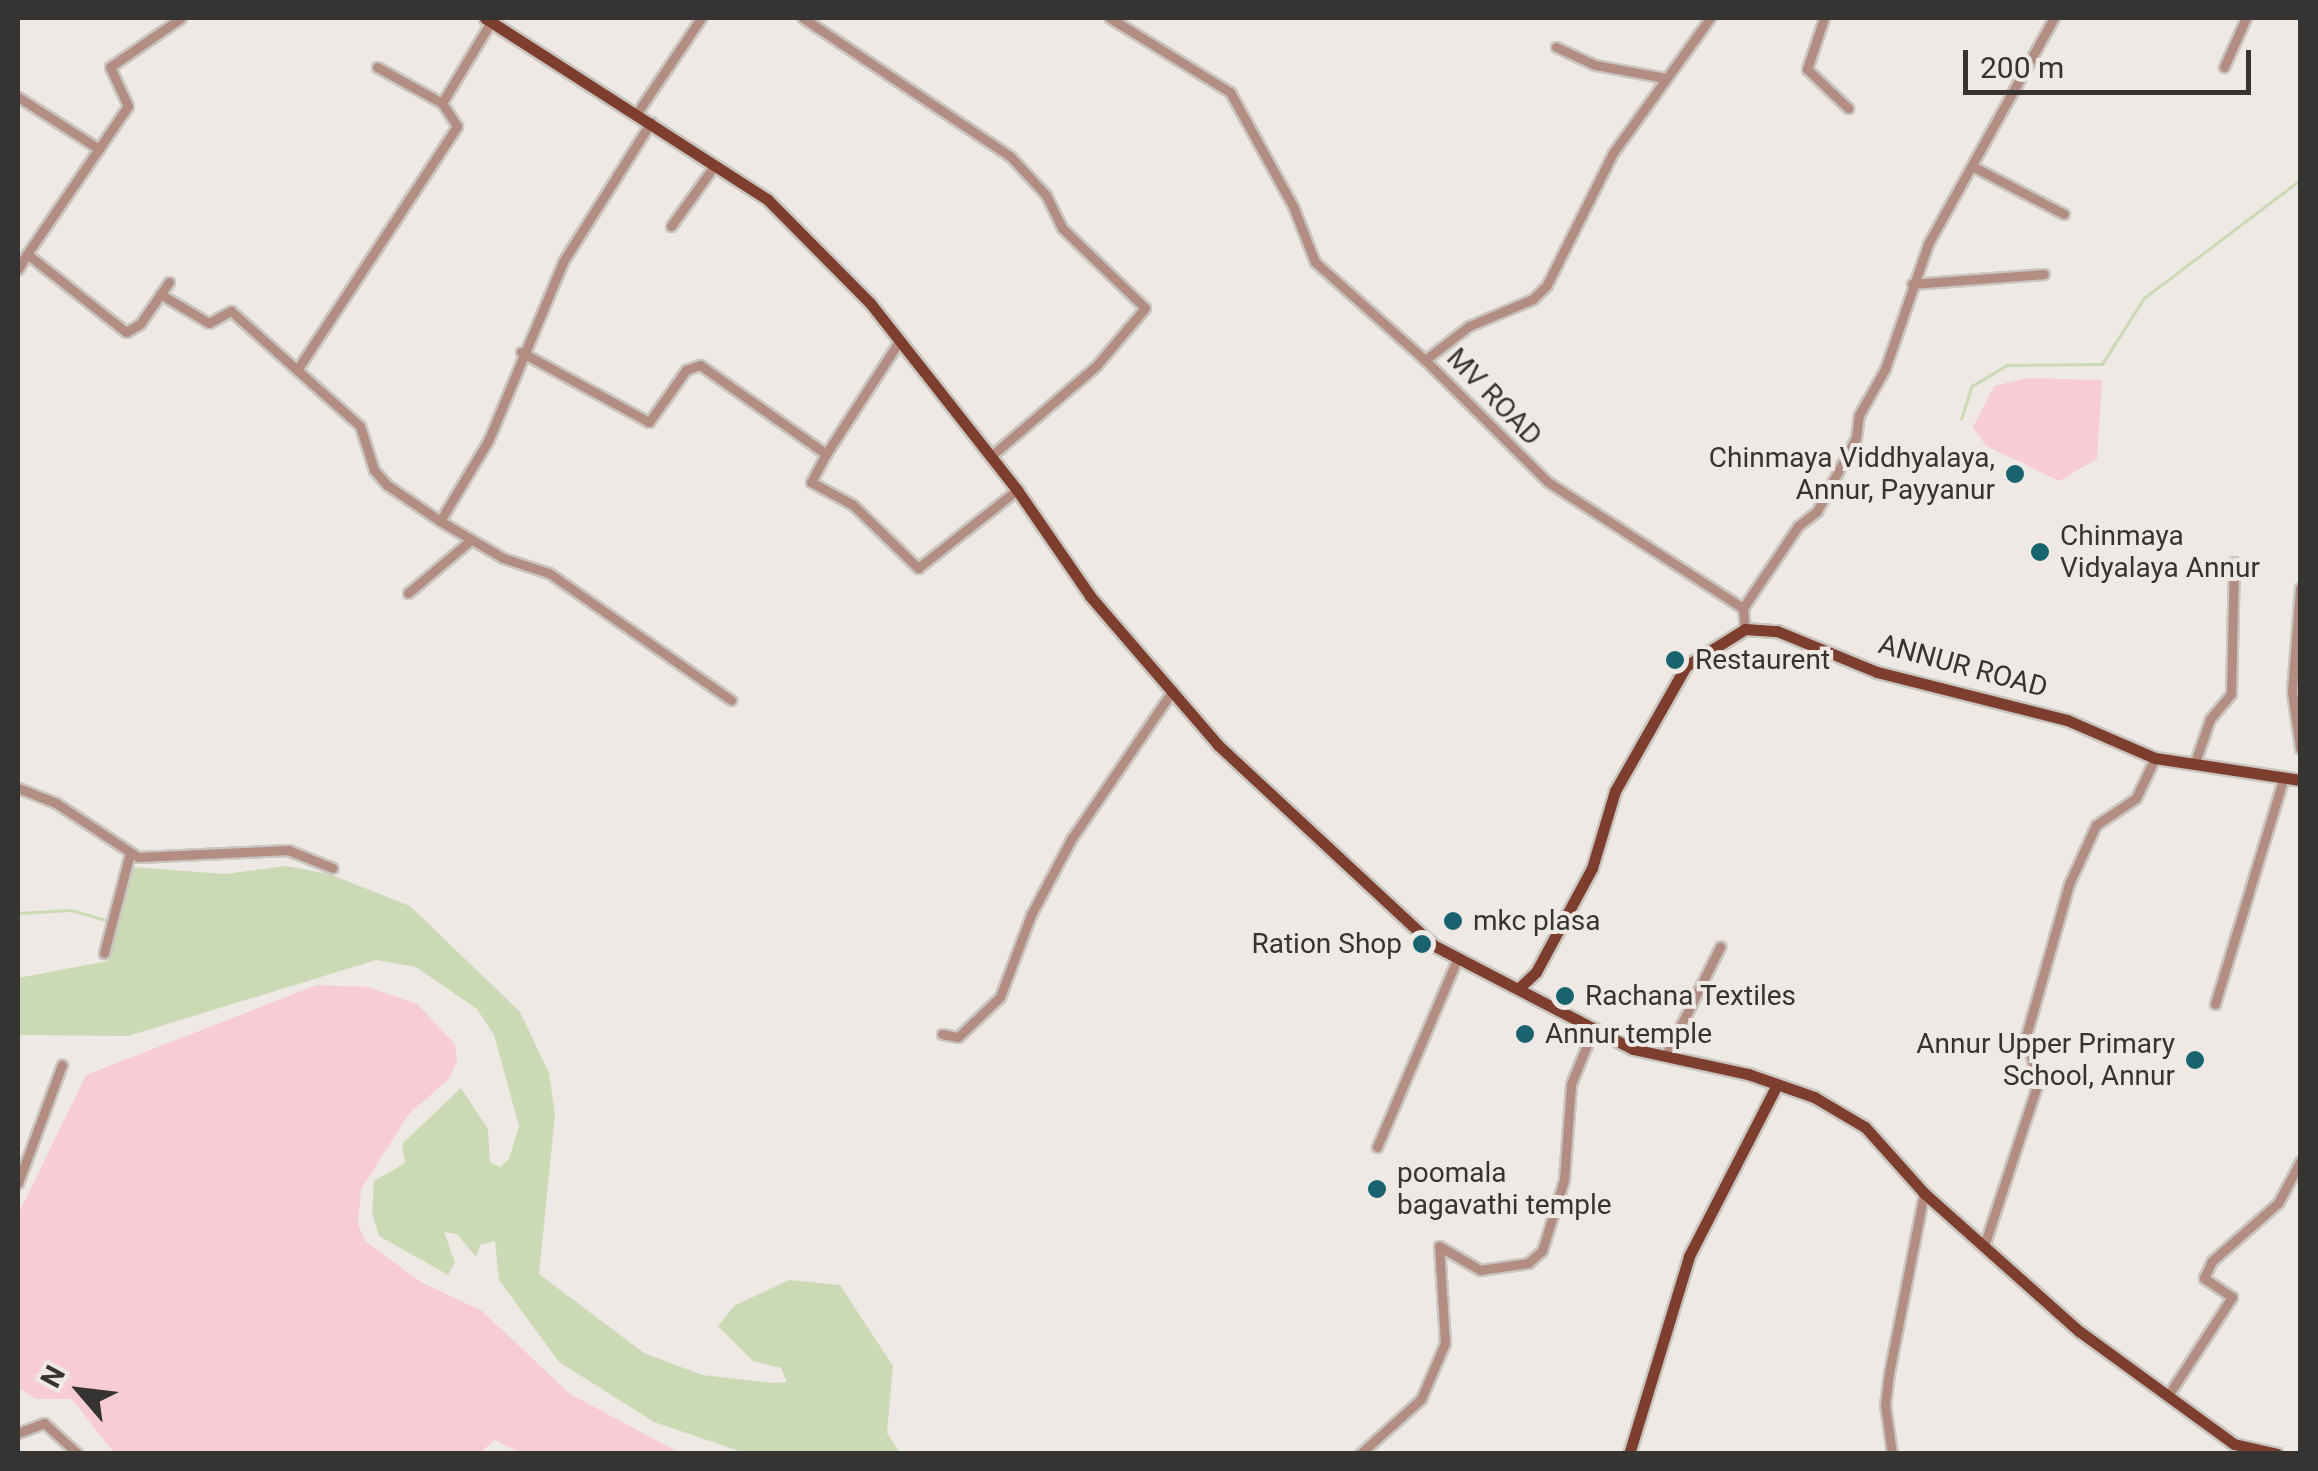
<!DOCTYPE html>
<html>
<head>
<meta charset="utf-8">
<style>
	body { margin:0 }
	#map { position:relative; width:2318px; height:1471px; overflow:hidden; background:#eee9e4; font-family:Roboto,sans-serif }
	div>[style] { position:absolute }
	.green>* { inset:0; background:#f8ccd4 }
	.water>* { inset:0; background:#ccd9b5 }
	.stream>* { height:2.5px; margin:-1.25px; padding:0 1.25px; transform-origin:1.25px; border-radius:1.25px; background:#ccd9b5 }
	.roads { filter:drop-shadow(2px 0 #c9c5c0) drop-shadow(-2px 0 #c9c5c0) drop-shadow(0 2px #c9c5c0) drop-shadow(0 -2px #c9c5c0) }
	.minor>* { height:9px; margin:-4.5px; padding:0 4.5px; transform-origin:4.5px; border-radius:4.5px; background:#b38c82 }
	.major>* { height:11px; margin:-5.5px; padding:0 5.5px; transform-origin:5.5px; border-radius:5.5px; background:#7e3e2d }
	.dots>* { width:28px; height:28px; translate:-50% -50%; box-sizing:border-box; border:5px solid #eee9e4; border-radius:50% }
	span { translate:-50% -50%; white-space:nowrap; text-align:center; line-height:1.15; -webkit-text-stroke:8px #eee9e4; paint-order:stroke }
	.street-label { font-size:28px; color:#363432 }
	.poi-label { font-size:28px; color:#363432 }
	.right { translate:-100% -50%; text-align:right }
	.left { translate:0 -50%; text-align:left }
	.frame { position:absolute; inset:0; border:20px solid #363432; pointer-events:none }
	.north { position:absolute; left:30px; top:1341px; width:100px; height:100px; -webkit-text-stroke:8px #eee9e4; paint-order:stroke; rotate:298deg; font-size:28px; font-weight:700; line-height:40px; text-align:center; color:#363432 }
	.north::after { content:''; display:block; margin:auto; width:35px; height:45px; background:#363432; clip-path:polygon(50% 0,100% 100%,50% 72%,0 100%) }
	.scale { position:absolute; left:1963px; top:50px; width:288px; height:45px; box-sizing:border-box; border:5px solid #363432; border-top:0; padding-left:12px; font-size:30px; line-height:35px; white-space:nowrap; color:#363432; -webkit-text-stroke:8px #eee9e4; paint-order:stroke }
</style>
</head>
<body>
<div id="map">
	<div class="green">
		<div style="clip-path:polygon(2027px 378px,2102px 380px,2097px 459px,2059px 481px,1986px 446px,1973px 427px,1994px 386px)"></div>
		<div style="clip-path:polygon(317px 985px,368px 987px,417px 1004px,455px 1044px,457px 1062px,449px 1079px,409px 1114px,361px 1189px,358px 1224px,365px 1241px,421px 1282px,482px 1311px,570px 1394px,680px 1453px,520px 1453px,495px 1440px,478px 1454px,114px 1453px,72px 1399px,36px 1399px,18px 1388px,18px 1215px,86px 1075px)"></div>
	</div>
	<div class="water">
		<div style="clip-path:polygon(286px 866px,329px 874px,410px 906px,520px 1012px,549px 1073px,555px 1115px,539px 1274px,644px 1353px,702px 1375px,773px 1383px,787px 1382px,781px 1368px,753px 1361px,718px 1326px,734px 1306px,789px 1280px,840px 1285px,893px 1366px,887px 1433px,900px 1453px,745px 1453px,654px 1422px,559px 1362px,499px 1280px,495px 1241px,480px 1245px,476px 1257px,457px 1234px,444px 1232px,455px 1262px,448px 1275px,379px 1236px,372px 1213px,374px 1181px,405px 1163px,402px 1144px,461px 1088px,488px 1129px,490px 1162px,500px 1167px,509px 1159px,519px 1126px,494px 1035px,477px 1009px,416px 967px,376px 960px,128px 1036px,18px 1035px,18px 978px,108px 961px,133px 867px,225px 874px)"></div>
	</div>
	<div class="stream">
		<div style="left:1961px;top:419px;width:35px;rotate:-72deg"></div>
		<div style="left:1972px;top:386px;width:41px;rotate:-31deg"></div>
		<div style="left:2007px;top:365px;width:95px;rotate:-0.6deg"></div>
		<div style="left:2102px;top:364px;width:78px;rotate:-57.5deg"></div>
		<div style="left:2144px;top:298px;width:196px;rotate:-37.1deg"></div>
		<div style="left:18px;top:913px;width:53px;rotate:-3.2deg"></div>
		<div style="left:71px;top:910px;width:40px;rotate:16deg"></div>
	</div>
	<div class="roads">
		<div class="minor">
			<div style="left:803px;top:18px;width:249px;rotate:33.7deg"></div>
			<div style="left:1010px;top:156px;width:53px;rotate:47.3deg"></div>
			<div style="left:1046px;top:195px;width:37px;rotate:64deg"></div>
			<div style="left:1062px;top:228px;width:115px;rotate:43.9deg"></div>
			<div style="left:1145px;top:308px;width:76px;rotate:130.2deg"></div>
			<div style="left:1096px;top:366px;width:138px;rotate:139.4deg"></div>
			<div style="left:1110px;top:18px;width:141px;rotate:31.7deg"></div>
			<div style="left:1230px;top:92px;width:130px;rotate:61.1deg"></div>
			<div style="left:1293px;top:206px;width:60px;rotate:68.6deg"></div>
			<div style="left:1315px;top:262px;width:147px;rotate:41.7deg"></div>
			<div style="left:1710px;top:18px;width:166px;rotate:125.7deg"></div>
			<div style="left:1613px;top:153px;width:148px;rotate:116.6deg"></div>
			<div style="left:1547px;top:285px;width:20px;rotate:135deg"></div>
			<div style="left:1533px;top:299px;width:69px;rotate:157.1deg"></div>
			<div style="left:1469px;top:326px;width:56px;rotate:142.3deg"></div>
			<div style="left:1425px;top:360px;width:173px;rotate:44.8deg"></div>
			<div style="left:1548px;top:482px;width:232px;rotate:32.9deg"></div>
			<div style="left:1743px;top:608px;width:21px;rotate:85deg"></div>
			<div style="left:1824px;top:18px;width:54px;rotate:108.4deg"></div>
			<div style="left:1807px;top:69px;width:57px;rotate:43.6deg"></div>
			<div style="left:1556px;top:47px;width:43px;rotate:24.8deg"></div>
			<div style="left:1595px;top:65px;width:71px;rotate:10.5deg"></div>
			<div style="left:377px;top:67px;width:74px;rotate:29deg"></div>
			<div style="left:442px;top:103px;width:97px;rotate:-58.9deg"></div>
			<div style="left:2224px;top:67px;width:54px;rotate:-65.8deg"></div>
			<div style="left:18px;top:97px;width:96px;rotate:32.7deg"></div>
			<div style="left:637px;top:113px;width:115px;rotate:-56deg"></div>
			<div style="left:651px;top:122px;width:165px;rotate:122.2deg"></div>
			<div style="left:563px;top:262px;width:194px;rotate:112.7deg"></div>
			<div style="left:488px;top:441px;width:93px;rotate:121deg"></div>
			<div style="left:440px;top:521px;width:73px;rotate:30.4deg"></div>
			<div style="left:503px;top:558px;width:48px;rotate:18.1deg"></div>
			<div style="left:549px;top:573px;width:222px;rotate:34.9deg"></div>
			<div style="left:1976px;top:168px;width:99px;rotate:27.6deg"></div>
			<div style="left:671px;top:226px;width:75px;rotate:-54.2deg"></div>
			<div style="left:18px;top:269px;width:17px;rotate:-59deg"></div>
			<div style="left:169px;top:282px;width:51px;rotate:124.6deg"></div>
			<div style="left:140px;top:324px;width:16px;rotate:150deg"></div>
			<div style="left:126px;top:332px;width:126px;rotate:-141.8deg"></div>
			<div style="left:27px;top:254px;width:179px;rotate:-55.7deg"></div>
			<div style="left:128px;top:106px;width:43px;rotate:-114.8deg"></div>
			<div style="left:110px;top:67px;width:86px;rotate:-34.6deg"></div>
			<div style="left:1912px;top:284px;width:132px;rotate:-4.3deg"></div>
			<div style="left:160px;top:294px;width:57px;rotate:30.6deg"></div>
			<div style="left:209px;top:323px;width:25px;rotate:-29deg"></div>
			<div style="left:231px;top:311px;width:89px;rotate:41.8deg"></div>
			<div style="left:521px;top:352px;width:146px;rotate:28.7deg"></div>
			<div style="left:649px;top:422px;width:64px;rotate:-54.6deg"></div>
			<div style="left:686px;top:370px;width:15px;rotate:-20deg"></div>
			<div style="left:700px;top:365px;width:154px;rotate:35.2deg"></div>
			<div style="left:826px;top:454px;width:136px;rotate:-57deg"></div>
			<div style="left:826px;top:454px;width:32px;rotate:118deg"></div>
			<div style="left:811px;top:482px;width:48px;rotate:28.7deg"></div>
			<div style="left:853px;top:505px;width:91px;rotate:44.1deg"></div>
			<div style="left:918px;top:568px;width:126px;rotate:-38.2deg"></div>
			<div style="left:440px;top:521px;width:64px;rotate:-145.8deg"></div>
			<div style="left:387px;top:485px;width:20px;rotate:-131deg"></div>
			<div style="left:374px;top:470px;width:46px;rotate:-107.7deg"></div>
			<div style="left:360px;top:426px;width:84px;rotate:-138.4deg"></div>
			<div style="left:297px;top:370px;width:292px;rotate:-56.7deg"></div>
			<div style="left:457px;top:126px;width:27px;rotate:-123deg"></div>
			<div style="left:2300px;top:588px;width:104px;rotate:94.4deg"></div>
			<div style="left:2292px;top:692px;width:57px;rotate:81.9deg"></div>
			<div style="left:408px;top:593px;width:82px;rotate:-40.1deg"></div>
			<div style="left:1743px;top:608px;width:99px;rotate:-56.1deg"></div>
			<div style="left:1798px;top:526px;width:24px;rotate:-38deg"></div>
			<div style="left:1817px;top:511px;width:83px;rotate:-61.9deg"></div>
			<div style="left:1856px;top:438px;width:23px;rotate:-83deg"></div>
			<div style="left:1859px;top:415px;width:53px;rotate:-60.5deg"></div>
			<div style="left:1885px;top:369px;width:132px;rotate:-71deg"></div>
			<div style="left:1928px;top:244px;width:259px;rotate:-60.9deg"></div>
			<div style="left:2194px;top:765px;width:49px;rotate:-70.8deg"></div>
			<div style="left:2210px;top:719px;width:33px;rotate:-50deg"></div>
			<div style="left:2231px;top:694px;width:132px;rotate:-88.7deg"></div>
			<div style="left:18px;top:788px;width:41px;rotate:21.5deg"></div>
			<div style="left:56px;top:803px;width:98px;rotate:33.4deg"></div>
			<div style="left:138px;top:857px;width:150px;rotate:-2.7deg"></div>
			<div style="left:288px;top:850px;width:48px;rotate:21.8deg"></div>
			<div style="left:104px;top:953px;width:103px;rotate:-75.4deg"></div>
			<div style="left:2215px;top:1004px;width:234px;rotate:-73.1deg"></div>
			<div style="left:942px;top:1034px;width:16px;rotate:11deg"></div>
			<div style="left:958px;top:1037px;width:58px;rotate:-43.6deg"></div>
			<div style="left:1000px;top:997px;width:88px;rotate:-69.3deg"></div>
			<div style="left:1031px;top:915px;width:87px;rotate:-62deg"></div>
			<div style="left:1072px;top:838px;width:179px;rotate:-55.7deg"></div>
			<div style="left:1667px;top:1053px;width:119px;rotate:-63.4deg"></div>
			<div style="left:1377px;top:1147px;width:204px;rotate:-66.9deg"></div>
			<div style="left:18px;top:1183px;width:126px;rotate:-69.6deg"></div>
			<div style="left:1984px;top:1246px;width:172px;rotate:-71.7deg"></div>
			<div style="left:2038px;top:1083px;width:49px;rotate:-104.3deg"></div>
			<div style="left:2026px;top:1036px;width:158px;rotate:-74.2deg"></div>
			<div style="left:2069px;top:884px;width:65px;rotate:-65.4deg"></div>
			<div style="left:2096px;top:825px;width:48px;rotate:-34deg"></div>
			<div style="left:2136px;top:798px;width:44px;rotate:-64.6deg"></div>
			<div style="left:2169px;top:1394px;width:116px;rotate:-57deg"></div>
			<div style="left:2232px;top:1297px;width:34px;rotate:-146deg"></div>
			<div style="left:2204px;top:1278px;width:19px;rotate:-65deg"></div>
			<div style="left:2212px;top:1261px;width:88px;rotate:-41.3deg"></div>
			<div style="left:2278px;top:1203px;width:47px;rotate:-61.8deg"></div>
			<div style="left:18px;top:1433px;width:28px;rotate:-21deg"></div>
			<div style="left:44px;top:1423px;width:46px;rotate:42.4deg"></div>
			<div style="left:1360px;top:1454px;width:82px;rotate:-42deg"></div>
			<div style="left:1421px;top:1399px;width:61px;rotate:-66.8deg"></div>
			<div style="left:1445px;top:1343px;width:97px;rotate:-93.5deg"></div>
			<div style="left:1439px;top:1246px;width:48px;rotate:30.3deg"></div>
			<div style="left:1480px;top:1270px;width:49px;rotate:-8.3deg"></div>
			<div style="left:1528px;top:1263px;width:18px;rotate:-41deg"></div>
			<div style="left:1542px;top:1251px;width:74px;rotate:-72.8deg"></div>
			<div style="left:1564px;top:1180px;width:96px;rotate:-85.8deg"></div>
			<div style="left:1571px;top:1084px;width:61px;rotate:-67.7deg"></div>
			<div style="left:1892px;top:1454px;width:49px;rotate:-98.1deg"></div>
			<div style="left:1885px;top:1405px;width:32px;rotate:-83deg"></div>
			<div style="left:1889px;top:1373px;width:183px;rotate:-79deg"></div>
		</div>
		<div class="major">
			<div style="left:485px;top:18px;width:336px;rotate:32.7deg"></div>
			<div style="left:768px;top:200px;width:145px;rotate:45.3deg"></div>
			<div style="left:870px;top:303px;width:238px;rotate:51.8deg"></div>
			<div style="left:1017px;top:490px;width:129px;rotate:55.4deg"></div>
			<div style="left:1090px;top:596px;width:196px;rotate:49.3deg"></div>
			<div style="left:1218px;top:745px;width:294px;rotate:42.9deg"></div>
			<div style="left:1433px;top:945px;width:225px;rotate:27.5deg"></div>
			<div style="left:1633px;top:1049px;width:118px;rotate:12.3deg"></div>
			<div style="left:1748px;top:1074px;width:70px;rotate:19.2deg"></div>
			<div style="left:1814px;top:1097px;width:59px;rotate:30.5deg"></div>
			<div style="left:1865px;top:1127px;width:89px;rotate:48.2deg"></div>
			<div style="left:1924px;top:1193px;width:208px;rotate:41.7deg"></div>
			<div style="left:2079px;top:1331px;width:192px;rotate:36.1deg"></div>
			<div style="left:2234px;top:1444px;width:44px;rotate:13.1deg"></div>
			<div style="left:1519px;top:988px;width:23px;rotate:-43deg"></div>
			<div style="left:1536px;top:972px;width:118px;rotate:-61.7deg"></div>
			<div style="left:1592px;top:868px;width:80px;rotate:-73.4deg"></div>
			<div style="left:1615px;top:791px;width:144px;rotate:-60.4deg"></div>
			<div style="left:1686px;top:666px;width:70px;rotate:-32.1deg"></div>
			<div style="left:1745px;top:629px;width:32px;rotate:4deg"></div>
			<div style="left:1777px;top:631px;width:108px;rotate:22.3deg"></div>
			<div style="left:1877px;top:672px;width:196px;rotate:14.2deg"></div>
			<div style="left:2067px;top:720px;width:96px;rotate:23.4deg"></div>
			<div style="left:2155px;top:758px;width:147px;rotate:8.6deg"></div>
			<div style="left:1629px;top:1454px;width:207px;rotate:-73.1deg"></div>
			<div style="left:1689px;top:1256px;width:192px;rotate:-62.8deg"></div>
		</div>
	</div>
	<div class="dots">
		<div style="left:2015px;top:474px;background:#18636f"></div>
		<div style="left:2040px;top:552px;background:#18636f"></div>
		<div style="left:1675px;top:660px;background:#18636f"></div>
		<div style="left:1453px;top:921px;background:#18636f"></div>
		<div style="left:1422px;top:944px;background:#18636f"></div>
		<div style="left:1565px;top:996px;background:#18636f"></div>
		<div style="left:1525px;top:1034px;background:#18636f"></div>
		<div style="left:2195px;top:1060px;background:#18636f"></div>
		<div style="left:1377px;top:1189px;background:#18636f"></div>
	</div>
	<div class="street-label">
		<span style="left:1494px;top:397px;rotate:46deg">MV ROAD</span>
		<span style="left:1963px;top:666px;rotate:15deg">ANNUR ROAD</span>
	</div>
	<div class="poi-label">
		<span class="right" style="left:1995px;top:474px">Chinmaya Viddhyalaya,<br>Annur, Payyanur</span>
		<span class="left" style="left:2060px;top:552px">Chinmaya<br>Vidyalaya Annur</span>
		<span class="left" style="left:1695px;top:660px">Restaurent</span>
		<span class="left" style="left:1473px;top:921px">mkc plasa</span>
		<span class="right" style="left:1402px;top:944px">Ration Shop</span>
		<span class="left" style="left:1585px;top:996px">Rachana Textiles</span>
		<span class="left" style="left:1545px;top:1034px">Annur temple</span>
		<span class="right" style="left:2175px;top:1060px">Annur Upper Primary<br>School, Annur</span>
		<span class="left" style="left:1397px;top:1189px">poomala<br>bagavathi temple</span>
	</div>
	<div class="frame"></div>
	<div class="north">N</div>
	<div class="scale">200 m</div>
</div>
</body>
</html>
